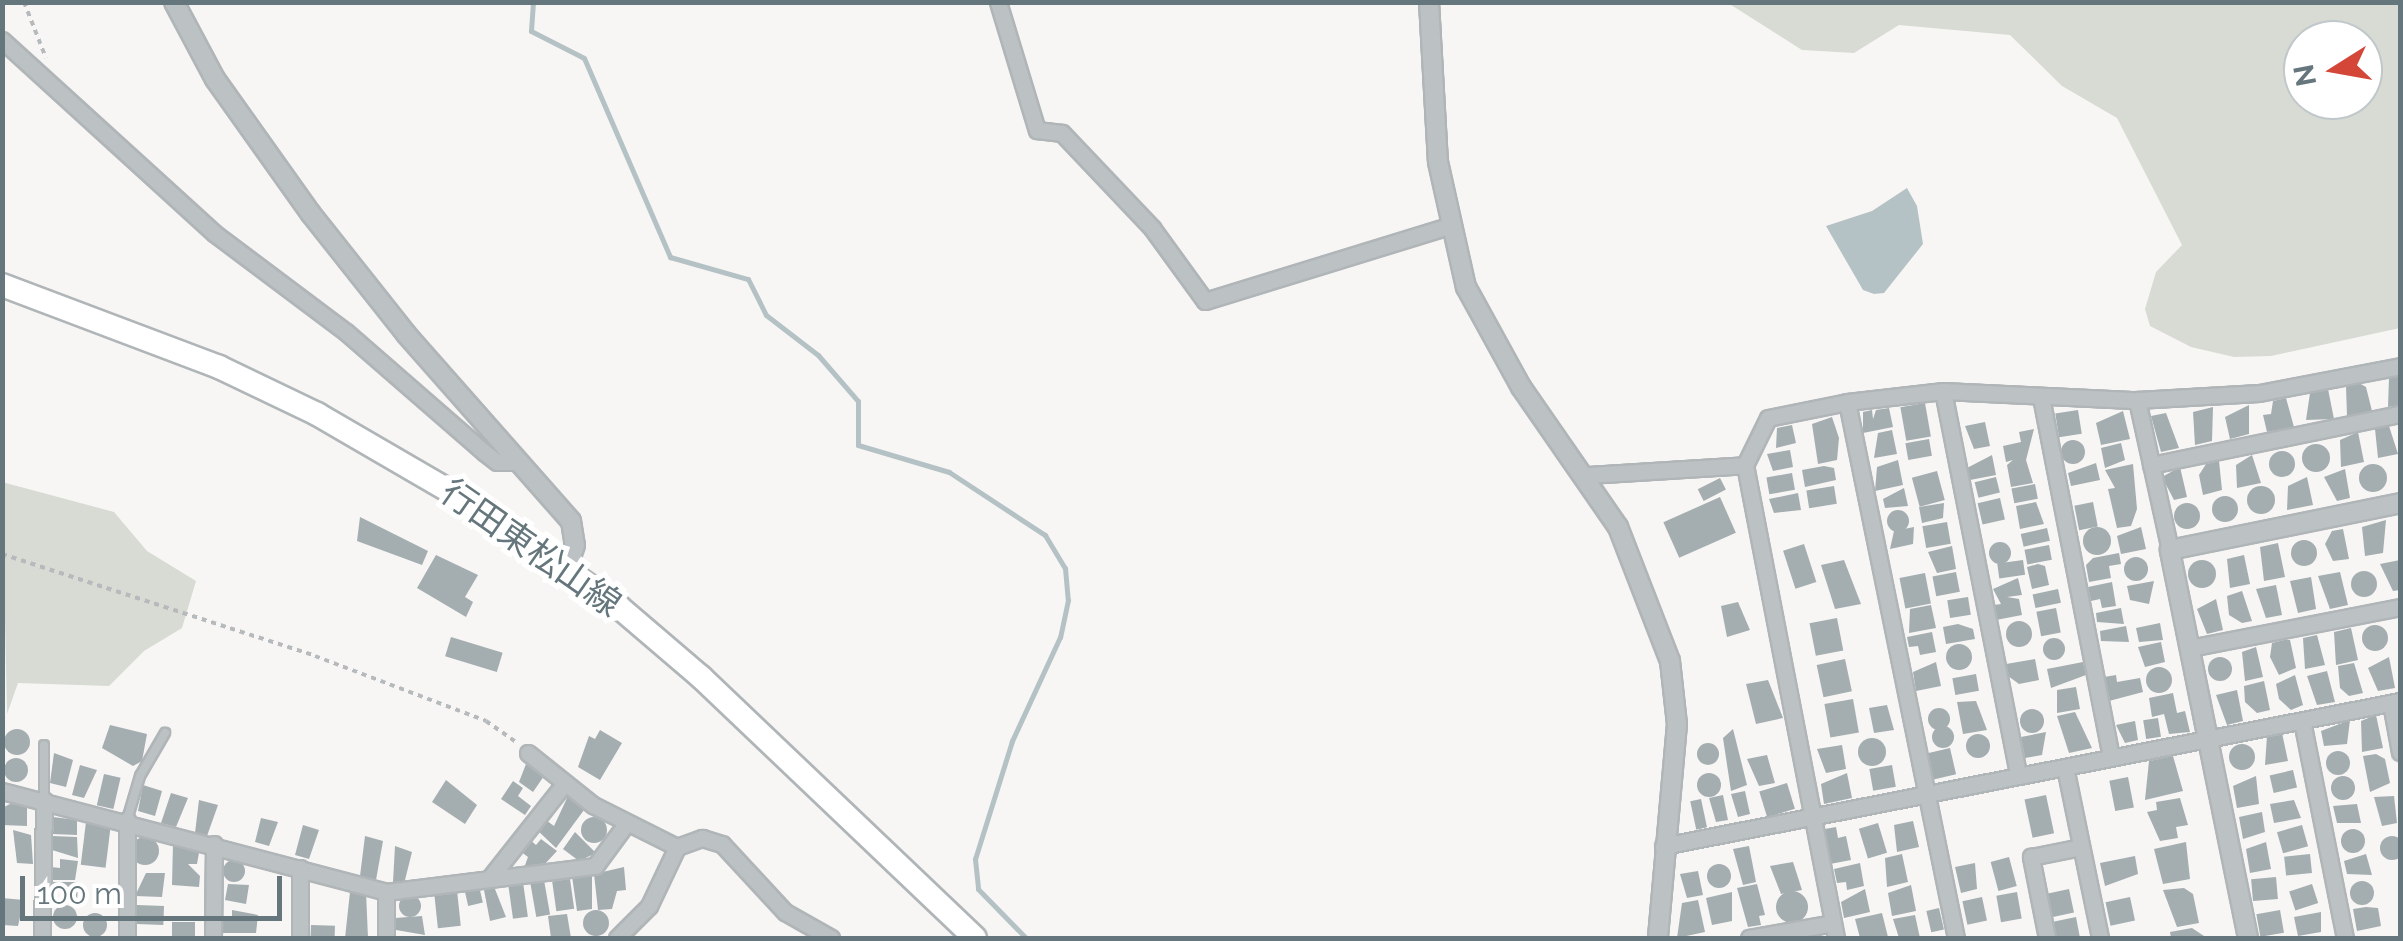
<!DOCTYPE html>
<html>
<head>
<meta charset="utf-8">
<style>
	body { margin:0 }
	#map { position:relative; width:2403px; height:941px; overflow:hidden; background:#f7f6f4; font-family:Raleway,"Noto Sans JP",sans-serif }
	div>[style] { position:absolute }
	.green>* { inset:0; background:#d7dbd4 }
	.water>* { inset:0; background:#b5c2c5 }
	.stream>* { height:5px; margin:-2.5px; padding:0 2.5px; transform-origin:2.5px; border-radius:2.5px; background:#b5c2c5 }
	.building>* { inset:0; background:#a4adb0; transform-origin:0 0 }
	.round { border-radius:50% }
	.path>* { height:4px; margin-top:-2px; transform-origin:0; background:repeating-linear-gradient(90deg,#b6babc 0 5px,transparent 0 10px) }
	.roads { filter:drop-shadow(2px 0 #b0b5b8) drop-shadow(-2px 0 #b0b5b8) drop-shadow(0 2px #b0b5b8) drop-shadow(0 -2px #b0b5b8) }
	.service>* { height:8px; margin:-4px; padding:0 4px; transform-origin:4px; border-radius:4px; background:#bcc1c3 }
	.minor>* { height:15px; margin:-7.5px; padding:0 7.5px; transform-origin:7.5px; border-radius:7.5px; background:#bcc1c3 }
	.tertiary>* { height:18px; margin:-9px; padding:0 9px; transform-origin:9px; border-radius:9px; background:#bcc1c3 }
	.primary>* { height:22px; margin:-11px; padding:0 11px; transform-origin:11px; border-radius:11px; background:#fff }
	span { translate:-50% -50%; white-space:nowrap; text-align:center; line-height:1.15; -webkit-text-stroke:10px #fff; paint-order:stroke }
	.street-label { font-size:35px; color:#65767c }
	.frame { position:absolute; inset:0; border:5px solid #65767c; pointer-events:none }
	.north { position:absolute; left:2283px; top:20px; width:100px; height:100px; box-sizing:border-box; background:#fff; border:2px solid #c1c8cb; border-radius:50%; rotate:259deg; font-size:28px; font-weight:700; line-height:40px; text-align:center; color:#65767c }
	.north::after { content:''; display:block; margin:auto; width:35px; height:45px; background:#d34638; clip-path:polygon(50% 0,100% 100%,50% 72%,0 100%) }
	.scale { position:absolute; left:20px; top:876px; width:262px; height:45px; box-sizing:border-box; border:5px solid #65767c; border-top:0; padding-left:12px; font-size:30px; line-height:35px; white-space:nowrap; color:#65767c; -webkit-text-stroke:8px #fff; paint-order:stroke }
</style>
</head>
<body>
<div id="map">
	<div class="green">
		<div style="clip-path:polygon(evenodd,1728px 3px,2400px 3px,2400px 328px,2271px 356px,2234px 357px,2191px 347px,2150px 326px,2145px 309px,2156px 272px,2182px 245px,2117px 118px,2062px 86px,2010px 35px,1899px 25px,1854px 53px,1802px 50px,1728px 3px,2303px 40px,2363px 40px,2363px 100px,2303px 100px,2303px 40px)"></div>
		<div style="clip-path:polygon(2px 482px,114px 512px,147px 551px,196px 581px,182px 628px,144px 651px,109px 686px,18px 683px,7px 714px)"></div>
	</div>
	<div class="water">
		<div style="clip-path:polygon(1907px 188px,1917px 206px,1923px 244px,1884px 293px,1874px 294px,1863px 290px,1826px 226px,1872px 211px)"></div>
	</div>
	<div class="stream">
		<div style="left:533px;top:2px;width:29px;rotate:94deg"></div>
		<div style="left:531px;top:31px;width:59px;rotate:27deg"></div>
		<div style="left:584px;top:58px;width:217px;rotate:66.6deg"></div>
		<div style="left:670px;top:257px;width:81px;rotate:15.8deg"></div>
		<div style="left:748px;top:279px;width:40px;rotate:63.4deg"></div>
		<div style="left:766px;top:315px;width:66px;rotate:37.6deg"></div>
		<div style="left:818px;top:355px;width:61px;rotate:49deg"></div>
		<div style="left:858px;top:401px;width:44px;rotate:90deg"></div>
		<div style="left:858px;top:445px;width:95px;rotate:16.5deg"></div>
		<div style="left:949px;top:472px;width:115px;rotate:33.3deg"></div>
		<div style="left:1045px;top:535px;width:39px;rotate:59deg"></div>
		<div style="left:1065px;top:568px;width:32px;rotate:85deg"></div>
		<div style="left:1068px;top:600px;width:38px;rotate:102deg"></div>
		<div style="left:1060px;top:637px;width:115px;rotate:114.8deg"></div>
		<div style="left:1012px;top:741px;width:124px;rotate:107.4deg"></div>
		<div style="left:975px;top:859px;width:30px;rotate:84deg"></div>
		<div style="left:978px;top:889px;width:69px;rotate:45.6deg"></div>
	</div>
	<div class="building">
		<div style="clip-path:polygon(2400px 375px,2400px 405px,2388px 407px,2389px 378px)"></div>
		<div style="clip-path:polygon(2359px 383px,2366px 387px,2372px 411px,2347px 416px,2346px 386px)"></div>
		<div style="clip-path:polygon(2328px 389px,2334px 419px,2306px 420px,2310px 393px)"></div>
		<div style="clip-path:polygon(2286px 398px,2294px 427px,2267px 432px,2263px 415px,2271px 414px,2273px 401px)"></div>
		<div style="left:1925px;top:403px;width:34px;height:25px;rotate:80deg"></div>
		<div style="clip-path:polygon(2249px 405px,2249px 434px,2230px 439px,2225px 417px)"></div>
		<div style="clip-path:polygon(2213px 407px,2212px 441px,2195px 445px,2193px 412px)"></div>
		<div style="clip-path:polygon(1889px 408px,1893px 427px,1863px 433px,1863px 412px,1872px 410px,1873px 419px,1876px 410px)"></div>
		<div style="left:2078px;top:410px;width:24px;height:23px;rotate:81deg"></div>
		<div style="clip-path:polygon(2123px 411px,2130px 439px,2101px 445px,2096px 423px)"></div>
		<div style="clip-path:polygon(2166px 413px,2179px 448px,2161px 452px,2151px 416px)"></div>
		<div style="clip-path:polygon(1832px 417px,1839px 438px,1837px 460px,1818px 464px,1812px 424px)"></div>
		<div style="clip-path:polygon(1985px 422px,1990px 446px,1974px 449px,1965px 426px)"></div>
		<div style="clip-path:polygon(1792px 425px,1796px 443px,1776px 448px,1777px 428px)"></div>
		<div style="clip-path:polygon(2389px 426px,2398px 454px,2378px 458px,2375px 429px)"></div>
		<div style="clip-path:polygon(2034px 429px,2026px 460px,2033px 483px,2011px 487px,2007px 465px,2013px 460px,2006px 462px,2003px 446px,2021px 442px,2019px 432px)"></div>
		<div style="clip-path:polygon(1892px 430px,1897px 454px,1874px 458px,1878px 433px)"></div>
		<div style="clip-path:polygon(2358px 432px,2364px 462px,2341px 467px,2340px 440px)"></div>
		<div style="left:1929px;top:439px;width:17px;height:24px;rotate:80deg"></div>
		<div class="round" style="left:2061px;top:440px;width:24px;height:24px"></div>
		<div style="clip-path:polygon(2121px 443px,2125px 460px,2105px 468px,2101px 448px)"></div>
		<div class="round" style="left:2302px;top:444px;width:28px;height:28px"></div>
		<div style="clip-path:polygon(1790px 450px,1793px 467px,1773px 471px,1767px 454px)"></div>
		<div class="round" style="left:2269px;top:451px;width:26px;height:26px"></div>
		<div style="clip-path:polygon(1992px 455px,1996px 475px,1970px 480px,1967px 468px)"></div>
		<div style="clip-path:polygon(2252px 455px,2261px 483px,2237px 488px,2236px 465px)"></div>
		<div style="clip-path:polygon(1898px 460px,1903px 485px,1875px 491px,1877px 467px)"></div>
		<div style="clip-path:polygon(2219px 461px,2222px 490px,2203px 495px,2199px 475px,2206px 464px)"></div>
		<div style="clip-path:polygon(2096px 463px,2100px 480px,2071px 486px,2068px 473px)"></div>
		<div class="round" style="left:2359px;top:464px;width:28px;height:28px"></div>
		<div style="clip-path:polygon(2133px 464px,2137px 509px,2131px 526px,2117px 528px,2108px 489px,2115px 488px,2105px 470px)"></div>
		<div style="clip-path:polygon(1824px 466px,1834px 468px,1836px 480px,1805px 487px,1802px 470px)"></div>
		<div style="clip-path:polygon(2180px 467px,2187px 497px,2174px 500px,2162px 477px)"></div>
		<div style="clip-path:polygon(2345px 469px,2350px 498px,2337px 501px,2324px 477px)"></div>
		<div style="left:1937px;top:471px;width:30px;height:26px;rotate:75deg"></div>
		<div style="left:1792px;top:473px;width:17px;height:26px;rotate:80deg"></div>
		<div style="left:1996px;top:477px;width:16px;height:22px;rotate:76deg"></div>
		<div style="clip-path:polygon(2307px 477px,2313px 505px,2287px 510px,2288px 486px)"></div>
		<div style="left:1720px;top:478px;width:13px;height:25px;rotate:63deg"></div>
		<div style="left:2035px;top:484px;width:15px;height:24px;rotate:79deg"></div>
		<div style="left:1834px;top:486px;width:18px;height:28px;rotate:81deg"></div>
		<div class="round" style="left:2247px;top:486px;width:28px;height:28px"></div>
		<div style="clip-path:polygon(1904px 488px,1908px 506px,1885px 508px,1883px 499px)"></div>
		<div style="clip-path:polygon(1798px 493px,1801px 510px,1774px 513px,1769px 499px)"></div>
		<div class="round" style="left:2212px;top:496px;width:26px;height:26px"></div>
		<div style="left:1720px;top:497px;width:39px;height:62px;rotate:66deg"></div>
		<div style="left:2000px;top:498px;width:22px;height:23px;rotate:77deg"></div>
		<div style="clip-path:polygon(2036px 502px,2044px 524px,2020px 529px,2016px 506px)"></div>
		<div style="left:2093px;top:502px;width:25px;height:19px;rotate:79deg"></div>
		<div class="round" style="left:2174px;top:503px;width:26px;height:26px"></div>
		<div style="clip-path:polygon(1944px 503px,1943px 518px,1922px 523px,1919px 507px)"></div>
		<div class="round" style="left:1887px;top:510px;width:22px;height:22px"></div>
		<div style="clip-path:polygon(360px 517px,428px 551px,422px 565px,357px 541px)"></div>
		<div style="clip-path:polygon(2386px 520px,2383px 553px,2365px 556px,2362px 527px)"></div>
		<div style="left:1947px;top:522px;width:22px;height:25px;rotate:80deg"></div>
		<div class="round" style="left:2083px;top:527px;width:28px;height:28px"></div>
		<div style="clip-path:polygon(1914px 527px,1913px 544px,1890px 549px,1894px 531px)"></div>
		<div style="clip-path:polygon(2141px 527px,2146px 549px,2121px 554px,2117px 536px)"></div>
		<div style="left:2047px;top:528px;width:13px;height:27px;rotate:77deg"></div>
		<div style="clip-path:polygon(2343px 529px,2349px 559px,2333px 561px,2325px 544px,2332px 531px)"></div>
		<div class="round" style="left:2291px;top:540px;width:26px;height:26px"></div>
		<div class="round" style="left:1989px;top:542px;width:22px;height:22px"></div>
		<div style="clip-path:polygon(2278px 543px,2285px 577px,2264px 581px,2260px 547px)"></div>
		<div style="left:1804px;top:544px;width:40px;height:22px;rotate:72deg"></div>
		<div style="left:2049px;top:545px;width:15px;height:25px;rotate:79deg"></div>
		<div style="clip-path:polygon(1952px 546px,1956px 569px,1937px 573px,1928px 552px)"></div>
		<div style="clip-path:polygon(2119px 553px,2121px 564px,2109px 566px,2111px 578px,2089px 582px,2086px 565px,2093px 558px)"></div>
		<div style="clip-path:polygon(436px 555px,478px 575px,465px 597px,473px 602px,466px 617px,417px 588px)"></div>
		<div style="clip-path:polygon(2244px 555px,2250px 584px,2230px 588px,2227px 559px)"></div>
		<div class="round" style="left:2124px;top:557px;width:24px;height:24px"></div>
		<div class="round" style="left:2188px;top:560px;width:28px;height:28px"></div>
		<div style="clip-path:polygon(1844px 560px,1861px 604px,1835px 609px,1821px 565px)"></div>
		<div style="left:2023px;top:560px;width:15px;height:26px;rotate:82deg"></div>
		<div style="clip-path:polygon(2400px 560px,2400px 590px,2393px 591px,2380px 564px)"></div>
		<div style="clip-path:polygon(2038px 564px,2045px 566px,2049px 585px,2032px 589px,2027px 567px)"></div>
		<div class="round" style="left:2351px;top:571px;width:26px;height:26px"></div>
		<div style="left:1956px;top:572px;width:20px;height:24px;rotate:79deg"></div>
		<div style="clip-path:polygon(2340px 572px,2348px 605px,2330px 609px,2318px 576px)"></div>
		<div style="left:1925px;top:573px;width:31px;height:26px;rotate:79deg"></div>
		<div style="clip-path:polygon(2311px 577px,2316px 609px,2298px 613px,2290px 581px)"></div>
		<div style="clip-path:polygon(2018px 578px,2022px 595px,2007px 597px,2019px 599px,2022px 615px,1996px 620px,1994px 605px,2001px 604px,1993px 589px)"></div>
		<div style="clip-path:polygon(2154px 581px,2149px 604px,2130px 600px,2127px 586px)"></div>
		<div style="clip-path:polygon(2112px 582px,2116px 606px,2102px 608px,2100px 599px,2091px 601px,2088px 587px)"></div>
		<div style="clip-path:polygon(2276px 585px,2282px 615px,2266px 618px,2256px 589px)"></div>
		<div style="left:2058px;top:589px;width:14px;height:26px;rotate:78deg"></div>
		<div style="clip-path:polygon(2242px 591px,2252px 621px,2242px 623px,2229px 615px,2227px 596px)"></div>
		<div style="left:1968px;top:597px;width:18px;height:21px;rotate:81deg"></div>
		<div style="clip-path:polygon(2216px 599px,2223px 630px,2207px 634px,2197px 609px)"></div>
		<div style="clip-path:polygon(1738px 602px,1750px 630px,1727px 637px,1721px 606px)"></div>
		<div style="clip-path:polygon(1931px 605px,1936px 628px,1909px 633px,1910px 609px)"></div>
		<div style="left:2056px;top:608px;width:25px;height:20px;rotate:79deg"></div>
		<div style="clip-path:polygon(2121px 608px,2124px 624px,2097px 622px,2096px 613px)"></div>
		<div style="left:1837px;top:618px;width:33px;height:28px;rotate:79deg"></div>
		<div class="round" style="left:2006px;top:621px;width:26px;height:26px"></div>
		<div style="clip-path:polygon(2160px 623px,2163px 640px,2139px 642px,2136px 628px)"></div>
		<div style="clip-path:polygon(1958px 624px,1973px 629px,1975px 639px,1946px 644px,1943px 627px)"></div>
		<div class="round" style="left:2362px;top:625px;width:26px;height:26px"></div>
		<div style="clip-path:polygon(2126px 626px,2129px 642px,2101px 641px,2100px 631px)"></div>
		<div style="clip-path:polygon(2351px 628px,2358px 660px,2336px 665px,2334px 632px)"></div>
		<div style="clip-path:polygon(1932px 632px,1936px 652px,1920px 655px,1918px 646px,1909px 647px,1907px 637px)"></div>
		<div style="clip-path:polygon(2317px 635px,2325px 665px,2305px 669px,2303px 638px)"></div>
		<div style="left:451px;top:637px;width:54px;height:20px;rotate:17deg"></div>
		<div class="round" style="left:2043px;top:638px;width:22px;height:22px"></div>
		<div style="clip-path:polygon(2284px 640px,2290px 640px,2296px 668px,2279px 675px,2270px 657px,2272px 643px)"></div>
		<div style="clip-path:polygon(2161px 642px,2165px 662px,2145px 667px,2138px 647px)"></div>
		<div class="round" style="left:1946px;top:644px;width:26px;height:26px"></div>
		<div style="clip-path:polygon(2256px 647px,2263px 677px,2245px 681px,2242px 652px)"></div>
		<div class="round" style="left:2208px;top:657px;width:24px;height:24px"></div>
		<div style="clip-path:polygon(2389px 657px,2395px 688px,2378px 691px,2368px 668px)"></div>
		<div style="left:1845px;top:659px;width:33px;height:29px;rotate:78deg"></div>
		<div style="clip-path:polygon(2035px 659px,2039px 680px,2019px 684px,2008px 676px,2006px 664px)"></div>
		<div style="clip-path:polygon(1936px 662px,1941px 686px,1916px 691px,1913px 672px)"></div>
		<div style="clip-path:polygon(2083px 662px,2086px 675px,2051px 688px,2047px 669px)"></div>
		<div style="clip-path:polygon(2354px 663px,2363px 693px,2349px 696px,2340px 688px,2338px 666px)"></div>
		<div class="round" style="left:2146px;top:667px;width:26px;height:26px"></div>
		<div style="clip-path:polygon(2327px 671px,2335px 702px,2317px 705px,2307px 676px)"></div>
		<div style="left:1976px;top:674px;width:17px;height:24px;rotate:80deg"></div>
		<div style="clip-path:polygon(2116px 675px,2117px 682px,2140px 678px,2143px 692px,2109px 701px,2104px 677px)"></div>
		<div style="clip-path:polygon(2295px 675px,2303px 705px,2291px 710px,2279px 699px,2276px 684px)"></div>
		<div style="clip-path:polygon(1768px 680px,1783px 718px,1756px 724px,1746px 684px)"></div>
		<div style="clip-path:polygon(2264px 681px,2270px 710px,2257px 713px,2245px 702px,2244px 686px)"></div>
		<div style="clip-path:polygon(2076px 687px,2080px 709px,2057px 713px,2057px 690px)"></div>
		<div style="clip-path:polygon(2237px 690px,2243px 721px,2227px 725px,2216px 695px)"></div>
		<div style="clip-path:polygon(2173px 693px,2177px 713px,2185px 711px,2190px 732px,2169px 734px,2164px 714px,2152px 717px,2149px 698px)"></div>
		<div style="left:1853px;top:699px;width:34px;height:29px;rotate:80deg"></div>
		<div style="clip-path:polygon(1976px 701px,1987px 730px,1963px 734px,1957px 702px)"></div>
		<div style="clip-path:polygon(1887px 705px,1894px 730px,1874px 733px,1869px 708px)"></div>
		<div class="round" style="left:1928px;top:708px;width:22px;height:22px"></div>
		<div class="round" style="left:2020px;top:709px;width:24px;height:24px"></div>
		<div style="clip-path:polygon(2075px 712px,2092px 748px,2069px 753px,2057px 716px)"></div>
		<div style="clip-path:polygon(2376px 715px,2383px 748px,2362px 752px,2361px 721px)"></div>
		<div style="left:2158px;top:718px;width:19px;height:15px;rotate:81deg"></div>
		<div style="clip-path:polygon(2350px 720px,2347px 744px,2324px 746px,2321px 731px)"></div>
		<div style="clip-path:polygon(2135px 721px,2138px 740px,2125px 743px,2116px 725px)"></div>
		<div style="clip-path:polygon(110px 725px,147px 734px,142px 761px,133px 766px,102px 748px)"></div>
		<div class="round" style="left:1932px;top:726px;width:22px;height:22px"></div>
		<div class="round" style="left:4px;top:729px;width:26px;height:26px"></div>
		<div style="clip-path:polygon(1733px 729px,1747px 785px,1731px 791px,1723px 738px)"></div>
		<div style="clip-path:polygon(600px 730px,622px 743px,600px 780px,578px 767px,589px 736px,595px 739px)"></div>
		<div style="clip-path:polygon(2046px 732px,2042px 755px,2025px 758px,2021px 737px)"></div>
		<div style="clip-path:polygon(2282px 733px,2288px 761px,2265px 765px,2267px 736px)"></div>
		<div class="round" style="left:1966px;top:734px;width:24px;height:24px"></div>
		<div class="round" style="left:1858px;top:738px;width:28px;height:28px"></div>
		<div class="round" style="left:1697px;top:743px;width:22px;height:22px"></div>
		<div class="round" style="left:2229px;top:744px;width:26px;height:26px"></div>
		<div style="clip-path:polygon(1842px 745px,1846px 769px,1826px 773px,1817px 749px)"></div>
		<div style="left:1950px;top:748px;width:27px;height:23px;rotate:77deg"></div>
		<div class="round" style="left:2326px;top:751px;width:24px;height:24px"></div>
		<div style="clip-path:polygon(54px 753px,73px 760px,66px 787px,50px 783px)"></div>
		<div style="clip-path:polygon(2376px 754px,2385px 759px,2390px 783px,2370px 792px,2363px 756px)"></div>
		<div style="clip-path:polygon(1767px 755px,1775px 783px,1759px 786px,1747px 759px)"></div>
		<div style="clip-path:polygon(2173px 756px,2183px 791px,2145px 800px,2149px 761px)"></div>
		<div class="round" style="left:4px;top:758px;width:24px;height:24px"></div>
		<div style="clip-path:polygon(526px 764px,544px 776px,533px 792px,519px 782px)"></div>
		<div style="clip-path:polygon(80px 765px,97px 770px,84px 798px,72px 795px)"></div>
		<div style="left:1892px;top:765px;width:22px;height:23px;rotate:80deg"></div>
		<div style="left:2293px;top:770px;width:18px;height:24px;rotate:77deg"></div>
		<div class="round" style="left:1697px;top:773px;width:24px;height:24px"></div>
		<div style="clip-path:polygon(1847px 773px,1852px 798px,1824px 804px,1821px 784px)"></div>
		<div style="left:104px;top:774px;width:17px;height:32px;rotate:13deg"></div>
		<div class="round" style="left:2331px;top:776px;width:24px;height:24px"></div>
		<div style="clip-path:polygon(2256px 776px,2259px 804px,2237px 808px,2233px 786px)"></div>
		<div style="left:2128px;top:777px;width:31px;height:19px;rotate:79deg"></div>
		<div style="clip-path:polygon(446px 780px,477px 805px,465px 824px,432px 802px)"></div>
		<div style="clip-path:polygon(513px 781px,523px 788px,518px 796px,531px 806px,525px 815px,501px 799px)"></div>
		<div style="left:1787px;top:783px;width:27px;height:29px;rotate:73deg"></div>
		<div style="clip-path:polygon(143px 785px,162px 791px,155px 816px,138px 811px)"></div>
		<div style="clip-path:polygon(1745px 791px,1750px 814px,1738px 817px,1731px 794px)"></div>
		<div style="clip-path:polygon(171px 793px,188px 798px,176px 827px,161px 823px)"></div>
		<div style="clip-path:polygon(1723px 795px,1728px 820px,1716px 822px,1709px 798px)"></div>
		<div style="left:2046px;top:795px;width:39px;height:22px;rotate:78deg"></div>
		<div style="clip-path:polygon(568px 796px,584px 810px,556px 848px,535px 828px,543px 818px,554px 826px)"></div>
		<div style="clip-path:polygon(2394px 796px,2397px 823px,2382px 826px,2374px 797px)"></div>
		<div style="clip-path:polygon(2180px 798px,2188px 825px,2176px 827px,2178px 838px,2160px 841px,2147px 812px,2157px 810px,2156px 802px)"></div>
		<div style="left:1701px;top:799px;width:29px;height:11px;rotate:78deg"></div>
		<div style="clip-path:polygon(199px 800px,218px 805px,207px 836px,195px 833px)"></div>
		<div style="clip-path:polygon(2294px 800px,2301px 818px,2274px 823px,2270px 804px)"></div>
		<div style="clip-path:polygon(10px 804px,27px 805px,27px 826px,2px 825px,2px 808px)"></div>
		<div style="clip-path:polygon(2357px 804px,2361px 823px,2337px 823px,2333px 806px)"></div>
		<div style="clip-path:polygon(2262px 812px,2265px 832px,2243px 839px,2239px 817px)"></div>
		<div class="round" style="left:581px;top:817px;width:26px;height:26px"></div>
		<div style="clip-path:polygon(53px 817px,77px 820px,77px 835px,52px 834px)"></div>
		<div style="clip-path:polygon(261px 818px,278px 822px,269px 846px,255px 842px)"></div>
		<div style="clip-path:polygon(1913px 821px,1919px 847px,1897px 852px,1894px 825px)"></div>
		<div style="left:86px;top:822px;width:25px;height:43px;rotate:7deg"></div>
		<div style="left:1878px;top:823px;width:31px;height:20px;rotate:73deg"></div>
		<div style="clip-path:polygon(303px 825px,319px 830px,309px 859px,295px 855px)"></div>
		<div style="left:2302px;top:825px;width:22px;height:26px;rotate:74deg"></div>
		<div style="clip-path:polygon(1836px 827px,1838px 838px,1846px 836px,1851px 860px,1830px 864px,1825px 829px)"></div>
		<div class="round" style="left:2341px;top:829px;width:24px;height:24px"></div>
		<div style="clip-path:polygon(13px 830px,31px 835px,33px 864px,17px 863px)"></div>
		<div style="clip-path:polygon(575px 832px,596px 853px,579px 861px,563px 849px)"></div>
		<div style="clip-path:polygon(52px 836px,77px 837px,78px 858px,52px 850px)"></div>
		<div style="clip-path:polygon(365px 836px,383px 841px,376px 880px,360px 876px)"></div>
		<div class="round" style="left:2380px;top:836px;width:24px;height:24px"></div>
		<div class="round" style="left:131px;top:837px;width:28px;height:28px"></div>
		<div style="clip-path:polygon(529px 839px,536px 845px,541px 839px,557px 851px,543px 866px,524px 868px,528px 857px,520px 851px)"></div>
		<div style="clip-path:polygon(2186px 842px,2190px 879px,2163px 884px,2154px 849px)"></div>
		<div style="clip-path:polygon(2266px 842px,2271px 869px,2250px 873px,2246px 849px)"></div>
		<div style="clip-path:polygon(173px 843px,200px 847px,197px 864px,188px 864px,200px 876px,199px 887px,172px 885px)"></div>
		<div style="clip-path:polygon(395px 846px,412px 852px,404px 884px,393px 882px)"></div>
		<div style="clip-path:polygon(1749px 846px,1756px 882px,1743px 885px,1733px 849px)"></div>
		<div style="clip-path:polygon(1902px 854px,1908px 882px,1887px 887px,1885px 858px)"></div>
		<div style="left:2310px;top:854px;width:19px;height:26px;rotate:84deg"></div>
		<div style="clip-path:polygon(2366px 854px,2372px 875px,2347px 874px,2344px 861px)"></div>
		<div style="clip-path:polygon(2135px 856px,2138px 874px,2105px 886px,2100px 863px)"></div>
		<div style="left:2009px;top:857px;width:30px;height:19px;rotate:75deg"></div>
		<div style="clip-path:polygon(60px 859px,78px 861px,75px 880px,50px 880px,51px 867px,60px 868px)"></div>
		<div class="round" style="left:223px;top:860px;width:22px;height:22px"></div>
		<div style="clip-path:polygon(1793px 862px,1802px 890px,1781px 894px,1770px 866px)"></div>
		<div style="clip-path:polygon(1860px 863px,1864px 886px,1847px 890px,1846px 882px,1837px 883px,1834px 869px)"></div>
		<div style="clip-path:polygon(1975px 863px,1977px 889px,1961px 893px,1955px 867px)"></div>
		<div class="round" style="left:1707px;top:864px;width:24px;height:24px"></div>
		<div style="clip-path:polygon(624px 867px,626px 890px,617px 891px,612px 909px,598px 910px,594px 874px)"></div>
		<div style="clip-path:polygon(1698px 871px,1703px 895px,1687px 898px,1680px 874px)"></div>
		<div style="clip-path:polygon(146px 873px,165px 873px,162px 897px,135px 896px)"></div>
		<div style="clip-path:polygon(592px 873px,592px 909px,577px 911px,572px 876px)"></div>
		<div style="left:2276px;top:877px;width:22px;height:25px;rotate:85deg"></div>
		<div style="left:570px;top:879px;width:30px;height:18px;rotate:82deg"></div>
		<div style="left:544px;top:880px;width:35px;height:14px;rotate:80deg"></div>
		<div class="round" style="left:2350px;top:881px;width:24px;height:24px"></div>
		<div style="clip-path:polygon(51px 882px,78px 882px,77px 903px,64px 903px,60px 892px,51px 892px)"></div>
		<div style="left:523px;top:882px;width:35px;height:15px;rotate:82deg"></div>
		<div style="clip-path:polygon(228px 884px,249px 885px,246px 904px,225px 900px)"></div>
		<div style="clip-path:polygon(493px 884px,506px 917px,490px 921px,483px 885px)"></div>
		<div style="clip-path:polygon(1757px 884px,1765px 915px,1759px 916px,1761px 925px,1748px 927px,1737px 888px)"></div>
		<div style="left:2312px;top:884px;width:20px;height:24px;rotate:72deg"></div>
		<div style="clip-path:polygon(1911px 885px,1916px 911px,1892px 916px,1888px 893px)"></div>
		<div style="left:479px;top:886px;width:17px;height:15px;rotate:77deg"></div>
		<div style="clip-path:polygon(2184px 888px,2193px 894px,2199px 923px,2177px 927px,2163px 890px)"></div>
		<div style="clip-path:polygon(1865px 889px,1870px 912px,1844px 918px,1841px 902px)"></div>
		<div style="left:2069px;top:889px;width:24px;height:25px;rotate:78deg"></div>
		<div style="left:457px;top:890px;width:36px;height:23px;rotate:84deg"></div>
		<div class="round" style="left:1776px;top:891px;width:32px;height:32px"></div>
		<div style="clip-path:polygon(350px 892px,366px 892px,368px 938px,345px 938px)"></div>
		<div style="clip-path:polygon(1732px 892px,1732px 921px,1712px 925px,1706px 898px)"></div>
		<div style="left:2017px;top:892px;width:27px;height:21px;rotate:80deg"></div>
		<div class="round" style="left:399px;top:895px;width:22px;height:22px"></div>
		<div style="left:1982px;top:897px;width:24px;height:20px;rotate:78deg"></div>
		<div style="left:2130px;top:897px;width:24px;height:25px;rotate:78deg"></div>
		<div style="clip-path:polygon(2px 898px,24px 900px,18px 926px,2px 925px)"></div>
		<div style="clip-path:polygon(1698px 900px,1705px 932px,1677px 938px,1682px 903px)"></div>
		<div class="round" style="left:53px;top:905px;width:24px;height:24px"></div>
		<div style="left:137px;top:905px;width:27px;height:19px;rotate:2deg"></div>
		<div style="clip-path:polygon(2366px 907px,2378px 908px,2381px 926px,2357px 931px,2353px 909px)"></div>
		<div style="left:1939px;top:908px;width:22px;height:13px;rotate:77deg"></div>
		<div class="round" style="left:583px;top:910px;width:26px;height:26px"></div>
		<div style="clip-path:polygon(232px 910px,258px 915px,256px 933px,222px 933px,222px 917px,232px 917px)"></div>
		<div style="left:2280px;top:910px;width:23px;height:24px;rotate:80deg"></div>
		<div style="clip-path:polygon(2321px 912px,2321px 932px,2298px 936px,2294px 917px)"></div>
		<div class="round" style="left:83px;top:913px;width:24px;height:24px"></div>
		<div style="clip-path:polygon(1882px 913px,1888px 937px,1860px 938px,1855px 919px)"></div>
		<div style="clip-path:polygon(567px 914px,571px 938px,551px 938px,548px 916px)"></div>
		<div style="clip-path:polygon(1915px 915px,1920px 938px,1899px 938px,1893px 919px)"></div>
		<div style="clip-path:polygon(422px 916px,425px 935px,396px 930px,395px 918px)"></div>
		<div style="clip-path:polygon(2076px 917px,2080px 938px,2055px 938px,2052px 922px)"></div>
		<div style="left:172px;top:922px;width:23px;height:16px"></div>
		<div style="left:311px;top:925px;width:24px;height:13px;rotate:2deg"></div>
		<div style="clip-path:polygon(2192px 928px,2207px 938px,2171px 938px,2170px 932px)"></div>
	</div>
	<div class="path">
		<div style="left:24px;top:2px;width:60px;rotate:68.6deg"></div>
		<div style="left:2px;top:554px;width:329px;rotate:18deg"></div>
		<div style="left:315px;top:656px;width:183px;rotate:20.8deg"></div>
		<div style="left:486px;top:721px;width:38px;rotate:35deg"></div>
	</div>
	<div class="roads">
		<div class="service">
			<div style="left:44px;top:800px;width:55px;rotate:-90deg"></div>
			<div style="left:127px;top:820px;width:46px;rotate:-73.5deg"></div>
			<div style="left:140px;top:776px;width:50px;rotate:-59.8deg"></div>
		</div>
		<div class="minor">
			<div style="left:998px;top:2px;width:134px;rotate:73.1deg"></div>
			<div style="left:1037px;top:130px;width:25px;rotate:7deg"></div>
			<div style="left:1062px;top:133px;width:131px;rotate:46.5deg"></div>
			<div style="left:1152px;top:228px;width:90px;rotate:54deg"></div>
			<div style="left:1205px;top:301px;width:255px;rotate:-17.1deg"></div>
			<div style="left:2px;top:40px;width:287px;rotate:42.3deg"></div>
			<div style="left:214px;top:233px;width:165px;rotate:36.9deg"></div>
			<div style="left:346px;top:332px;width:183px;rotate:41deg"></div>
			<div style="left:484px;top:452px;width:16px;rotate:38deg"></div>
			<div style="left:497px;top:462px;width:22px"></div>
			<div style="left:1943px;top:391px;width:391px;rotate:78.9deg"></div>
			<div style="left:2041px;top:397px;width:367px;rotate:79deg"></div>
			<div style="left:2137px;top:400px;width:154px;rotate:77.6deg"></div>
			<div style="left:1847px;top:402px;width:547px;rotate:78.51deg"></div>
			<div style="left:1745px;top:465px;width:482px;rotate:79.1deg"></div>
			<div style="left:2151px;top:465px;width:254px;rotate:-11.6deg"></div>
			<div style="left:1588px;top:475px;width:157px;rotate:-3.6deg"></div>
			<div style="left:1745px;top:465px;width:52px;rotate:-63.9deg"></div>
			<div style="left:1768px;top:418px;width:81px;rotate:-11.4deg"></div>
			<div style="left:1847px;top:402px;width:97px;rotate:-6.5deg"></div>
			<div style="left:1943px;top:391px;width:194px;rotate:2.7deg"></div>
			<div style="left:2137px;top:400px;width:122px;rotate:-3.3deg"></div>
			<div style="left:2259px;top:393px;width:144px;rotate:-10.8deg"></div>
			<div style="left:2190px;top:648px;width:214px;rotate:-11deg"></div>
			<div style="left:2391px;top:703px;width:50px;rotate:79.6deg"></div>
			<div style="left:2302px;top:721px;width:221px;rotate:78.8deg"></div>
			<div style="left:528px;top:753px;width:83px;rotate:38.7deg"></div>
			<div style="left:593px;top:805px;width:94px;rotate:26.6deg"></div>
			<div style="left:2065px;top:767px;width:175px;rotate:78.4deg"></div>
			<div style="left:2px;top:791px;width:397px;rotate:14.7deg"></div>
			<div style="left:386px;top:892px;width:211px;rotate:-7.1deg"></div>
			<div style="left:595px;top:866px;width:52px;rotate:-53.6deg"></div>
			<div style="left:1663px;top:846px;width:751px;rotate:-11.13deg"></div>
			<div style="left:489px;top:879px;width:121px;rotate:-51.7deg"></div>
			<div style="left:42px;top:938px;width:138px;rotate:-89.2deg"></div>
			<div style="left:127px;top:938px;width:118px;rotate:-90deg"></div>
			<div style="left:213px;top:938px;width:94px;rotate:-89.4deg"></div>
			<div style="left:300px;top:938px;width:70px;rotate:-90deg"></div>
			<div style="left:386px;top:938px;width:46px;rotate:-90deg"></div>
			<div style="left:617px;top:938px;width:45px;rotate:-45deg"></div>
			<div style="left:649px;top:906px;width:65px;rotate:-64.6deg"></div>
			<div style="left:677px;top:847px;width:27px;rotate:-20deg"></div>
			<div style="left:702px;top:838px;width:21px;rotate:17deg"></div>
			<div style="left:722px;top:844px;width:93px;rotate:47.2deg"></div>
			<div style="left:785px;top:912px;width:53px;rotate:29.5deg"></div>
			<div style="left:1749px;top:938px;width:85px;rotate:-10.1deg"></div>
			<div style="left:2047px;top:938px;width:83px;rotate:-101.2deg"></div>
			<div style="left:2031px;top:857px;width:51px;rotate:-11.3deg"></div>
		</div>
		<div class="tertiary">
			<div style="left:174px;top:2px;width:87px;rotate:62deg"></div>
			<div style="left:215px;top:79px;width:166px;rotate:54.6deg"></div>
			<div style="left:311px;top:214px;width:153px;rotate:51.6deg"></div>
			<div style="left:406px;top:334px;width:249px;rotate:48.6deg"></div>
			<div style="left:571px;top:521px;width:24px;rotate:81deg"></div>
			<div style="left:575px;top:545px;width:24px;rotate:109deg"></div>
			<div style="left:1429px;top:2px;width:160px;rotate:86.8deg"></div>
			<div style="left:1438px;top:162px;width:128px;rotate:77.4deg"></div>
			<div style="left:1466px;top:287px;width:114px;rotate:61.2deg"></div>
			<div style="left:1521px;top:387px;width:170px;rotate:55.3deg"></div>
			<div style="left:1618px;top:527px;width:144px;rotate:68.8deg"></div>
			<div style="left:1670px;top:661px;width:63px;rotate:83.7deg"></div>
			<div style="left:1677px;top:724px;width:215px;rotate:95.1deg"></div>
			<div style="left:2248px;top:938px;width:396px;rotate:-101.4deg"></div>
			<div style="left:2170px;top:550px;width:235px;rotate:-11.5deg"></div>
		</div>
		<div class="primary">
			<div style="left:2px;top:285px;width:232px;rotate:20.7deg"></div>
			<div style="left:219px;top:367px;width:109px;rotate:25.6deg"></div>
			<div style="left:317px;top:414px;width:189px;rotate:30.2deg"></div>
			<div style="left:480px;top:509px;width:170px;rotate:35.2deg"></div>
			<div style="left:619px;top:607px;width:108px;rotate:40.5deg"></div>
			<div style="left:701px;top:677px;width:378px;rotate:43.6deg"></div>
		</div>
	</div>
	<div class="street-label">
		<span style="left:531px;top:548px;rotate:35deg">行田東松山線</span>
	</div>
	<div class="frame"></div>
	<div class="north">N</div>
	<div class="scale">100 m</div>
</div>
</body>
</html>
